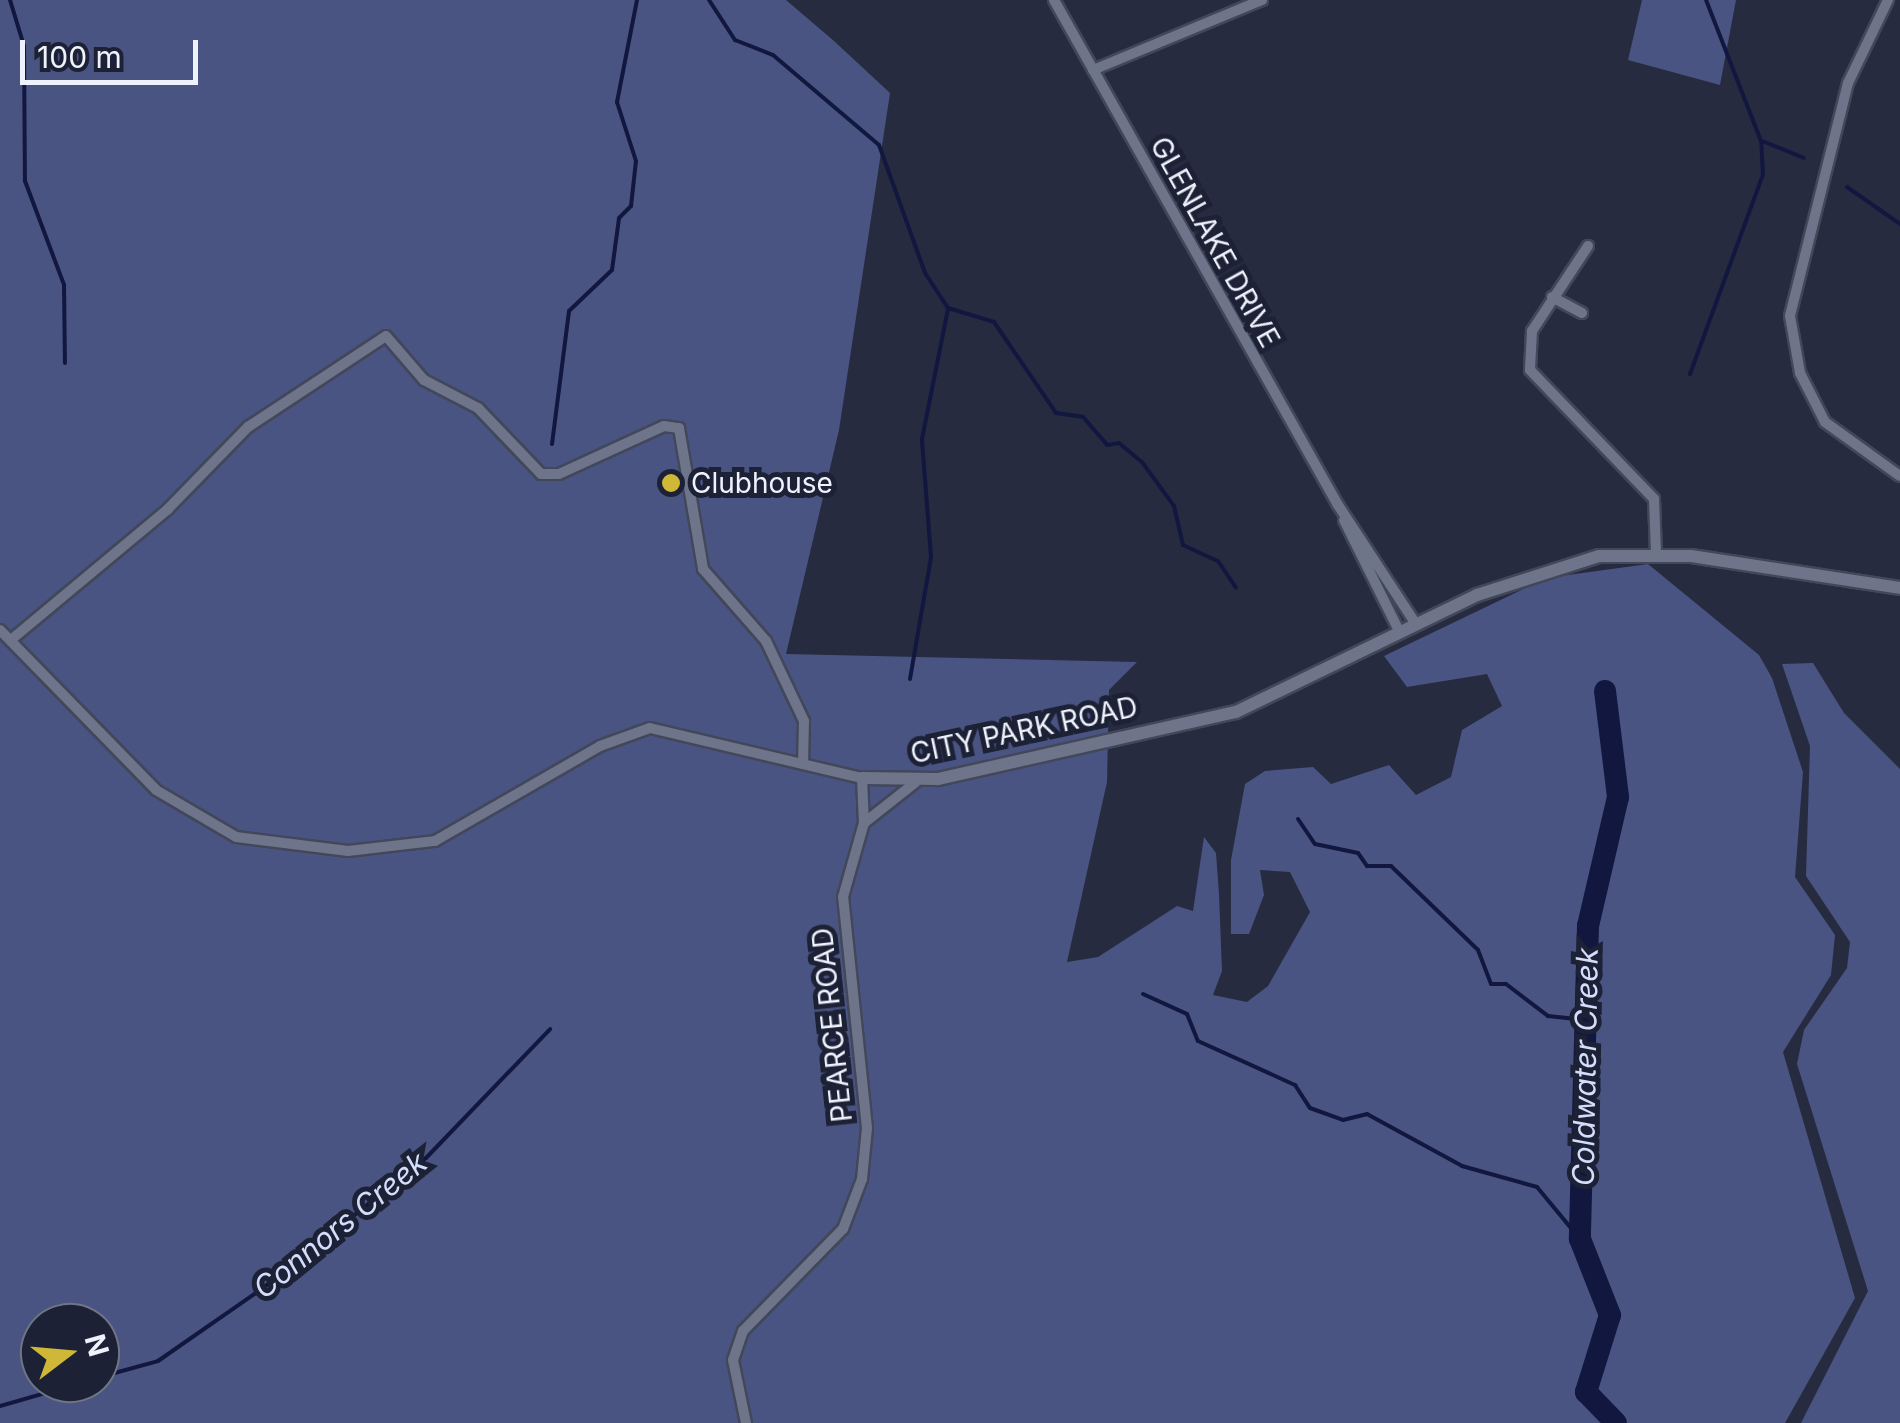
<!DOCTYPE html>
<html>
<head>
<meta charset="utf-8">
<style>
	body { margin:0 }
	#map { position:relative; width:1900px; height:1423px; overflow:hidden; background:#262b40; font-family:Inter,sans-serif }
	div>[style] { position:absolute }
	.forest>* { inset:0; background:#495482 }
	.stream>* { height:4px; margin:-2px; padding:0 2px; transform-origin:2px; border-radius:2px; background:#12173f }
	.river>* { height:22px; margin:-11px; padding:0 11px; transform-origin:11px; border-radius:11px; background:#12173f }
	.roads { filter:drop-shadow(2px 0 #42475a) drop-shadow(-2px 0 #42475a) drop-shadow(0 2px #42475a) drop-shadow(0 -2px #42475a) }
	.minor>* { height:10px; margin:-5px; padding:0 5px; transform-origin:5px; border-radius:5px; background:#6e7489 }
	.tertiary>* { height:12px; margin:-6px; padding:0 6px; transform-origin:6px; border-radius:6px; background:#6e7489 }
	.dots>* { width:28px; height:28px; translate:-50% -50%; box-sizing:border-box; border:5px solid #1c2135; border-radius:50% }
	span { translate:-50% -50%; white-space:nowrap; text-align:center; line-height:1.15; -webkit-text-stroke:10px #1c2135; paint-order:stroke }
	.street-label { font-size:28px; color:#eef2fd }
	.poi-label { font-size:28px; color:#eef2fd }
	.left { translate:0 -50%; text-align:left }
	.water-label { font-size:30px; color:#d4ddfb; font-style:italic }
	.north { position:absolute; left:20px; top:1303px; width:100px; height:100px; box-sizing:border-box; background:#1c2135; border:2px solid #707585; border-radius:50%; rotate:74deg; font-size:28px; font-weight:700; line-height:40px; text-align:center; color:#eef2fd }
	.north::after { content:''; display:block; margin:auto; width:35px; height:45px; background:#cfb837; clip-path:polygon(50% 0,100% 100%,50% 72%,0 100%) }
	.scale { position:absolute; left:20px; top:40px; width:178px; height:45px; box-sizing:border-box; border:5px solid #eef2fd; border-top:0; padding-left:12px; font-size:30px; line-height:35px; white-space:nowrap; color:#eef2fd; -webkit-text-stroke:8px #1c2135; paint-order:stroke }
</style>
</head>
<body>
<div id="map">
	<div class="forest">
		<div style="clip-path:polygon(evenodd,0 0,786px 0,834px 41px,890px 93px,839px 430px,786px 654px,1137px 662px,1109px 690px,1107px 782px,1067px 962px,1098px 957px,1177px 906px,1193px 911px,1204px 837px,1216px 853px,1219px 894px,1222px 971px,1213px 995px,1247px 1002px,1268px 986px,1310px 912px,1290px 872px,1260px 870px,1264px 895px,1249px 934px,1231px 934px,1231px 860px,1245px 784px,1265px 771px,1313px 767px,1331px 784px,1389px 765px,1416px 795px,1451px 777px,1462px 730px,1502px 706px,1487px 674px,1407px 687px,1384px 656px,1546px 578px,1648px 564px,1759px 655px,1772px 678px,1803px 772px,1795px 877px,1835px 935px,1831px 975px,1783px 1052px,1855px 1298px,1785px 1423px,0 1423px,0 0,40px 1323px,100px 1323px,100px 1383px,40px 1383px,40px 1323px)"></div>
		<div style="clip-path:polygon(1642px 0,1736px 0,1720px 85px,1628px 60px)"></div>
		<div style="clip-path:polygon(1813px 663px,1844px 713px,1900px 769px,1900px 1423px,1801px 1423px,1868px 1291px,1797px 1064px,1804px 1030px,1847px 968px,1850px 942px,1806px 876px,1810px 746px,1782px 664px)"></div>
	</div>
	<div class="stream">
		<div style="left:10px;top:0;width:48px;rotate:73.1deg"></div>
		<div style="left:24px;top:46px;width:135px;rotate:89.6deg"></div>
		<div style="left:25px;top:181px;width:111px;rotate:69.4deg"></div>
		<div style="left:64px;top:285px;width:78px;rotate:89.3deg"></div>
		<div style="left:709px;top:0;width:48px;rotate:57deg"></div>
		<div style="left:735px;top:40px;width:41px;rotate:21.5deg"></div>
		<div style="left:773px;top:55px;width:139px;rotate:40.3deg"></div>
		<div style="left:879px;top:145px;width:136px;rotate:70.2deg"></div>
		<div style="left:925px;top:273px;width:42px;rotate:56.7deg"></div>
		<div style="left:948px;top:308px;width:48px;rotate:16.9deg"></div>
		<div style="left:994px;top:322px;width:110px;rotate:55.7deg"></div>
		<div style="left:1056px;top:413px;width:27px;rotate:8deg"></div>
		<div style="left:1083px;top:417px;width:37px;rotate:49deg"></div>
		<div style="left:1107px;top:445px;width:12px;rotate:-9deg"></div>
		<div style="left:1119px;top:443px;width:30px;rotate:40deg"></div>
		<div style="left:1142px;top:462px;width:54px;rotate:54deg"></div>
		<div style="left:1174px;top:506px;width:40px;rotate:77deg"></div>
		<div style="left:1183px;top:545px;width:38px;rotate:25deg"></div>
		<div style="left:1218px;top:561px;width:32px;rotate:56deg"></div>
		<div style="left:1762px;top:141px;width:45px;rotate:22deg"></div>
		<div style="left:1847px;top:187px;width:65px;rotate:34.9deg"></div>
		<div style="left:1690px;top:374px;width:212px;rotate:-69.9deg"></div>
		<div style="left:1763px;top:175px;width:34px;rotate:-93deg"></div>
		<div style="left:1761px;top:141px;width:151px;rotate:-111.3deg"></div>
		<div style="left:552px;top:444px;width:134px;rotate:-82.7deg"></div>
		<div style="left:569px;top:311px;width:59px;rotate:-43.6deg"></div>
		<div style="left:612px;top:270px;width:52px;rotate:-82.3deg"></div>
		<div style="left:619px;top:218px;width:17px;rotate:-45deg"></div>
		<div style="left:631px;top:206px;width:45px;rotate:-83.7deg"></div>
		<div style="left:636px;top:161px;width:62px;rotate:-107.9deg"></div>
		<div style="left:617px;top:102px;width:104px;rotate:-78.9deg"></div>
		<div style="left:910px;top:679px;width:124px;rotate:-80.2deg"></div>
		<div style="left:931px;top:557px;width:118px;rotate:-94.4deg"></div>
		<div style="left:922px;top:439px;width:133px;rotate:-78.7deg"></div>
		<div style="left:1298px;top:819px;width:30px;rotate:56deg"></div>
		<div style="left:1315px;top:844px;width:44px;rotate:11.8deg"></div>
		<div style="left:1358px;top:853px;width:16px;rotate:55deg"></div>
		<div style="left:1367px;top:866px;width:24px"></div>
		<div style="left:1391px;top:866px;width:121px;rotate:44deg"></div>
		<div style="left:1478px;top:950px;width:36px;rotate:69deg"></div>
		<div style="left:1491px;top:984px;width:15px"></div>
		<div style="left:1506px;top:984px;width:53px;rotate:37.3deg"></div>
		<div style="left:1548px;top:1016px;width:38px;rotate:6deg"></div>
		<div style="left:1143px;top:994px;width:48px;rotate:24.4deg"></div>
		<div style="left:1187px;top:1014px;width:29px;rotate:68deg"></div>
		<div style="left:1198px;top:1041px;width:107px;rotate:24.4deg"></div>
		<div style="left:1295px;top:1085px;width:27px;rotate:57deg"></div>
		<div style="left:1310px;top:1108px;width:35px;rotate:20deg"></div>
		<div style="left:1343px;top:1120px;width:25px;rotate:-14deg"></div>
		<div style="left:1367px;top:1114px;width:108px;rotate:28.7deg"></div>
		<div style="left:1462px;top:1166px;width:78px;rotate:15.6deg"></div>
		<div style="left:1537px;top:1187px;width:67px;rotate:50.4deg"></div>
		<div style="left:100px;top:1377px;width:60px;rotate:-15.4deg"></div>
		<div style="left:158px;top:1361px;width:128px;rotate:-34.8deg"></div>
		<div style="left:263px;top:1288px;width:208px;rotate:-38.6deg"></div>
		<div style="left:426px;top:1158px;width:179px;rotate:-46.1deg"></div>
		<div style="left:0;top:1406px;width:83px;rotate:-16deg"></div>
	</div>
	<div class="river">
		<div style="left:1605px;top:691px;width:107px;rotate:83deg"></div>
		<div style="left:1618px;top:797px;width:132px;rotate:103.1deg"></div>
		<div style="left:1588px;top:926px;width:313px;rotate:91.5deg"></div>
		<div style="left:1580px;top:1239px;width:82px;rotate:68.5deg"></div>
		<div style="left:1610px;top:1315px;width:81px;rotate:107.3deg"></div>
		<div style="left:1586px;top:1392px;width:43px;rotate:45.9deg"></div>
	</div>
	<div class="roads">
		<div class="minor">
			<div style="left:1054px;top:0;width:579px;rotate:60.65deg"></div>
			<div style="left:1338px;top:505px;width:142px;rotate:56.8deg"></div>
			<div style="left:1888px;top:0;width:92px;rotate:115.7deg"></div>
			<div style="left:1848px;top:83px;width:240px;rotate:104deg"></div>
			<div style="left:1790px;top:316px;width:58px;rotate:80deg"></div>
			<div style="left:1800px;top:373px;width:55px;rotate:63deg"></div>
			<div style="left:1825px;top:422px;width:92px;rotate:35.8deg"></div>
			<div style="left:1093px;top:70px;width:183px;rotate:-22.5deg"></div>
			<div style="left:1588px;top:246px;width:102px;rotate:123.4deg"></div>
			<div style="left:1532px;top:331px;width:39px;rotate:93deg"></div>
			<div style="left:1530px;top:370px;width:179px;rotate:46.1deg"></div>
			<div style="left:1654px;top:499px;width:55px;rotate:87.9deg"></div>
			<div style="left:1552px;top:297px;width:34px;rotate:28deg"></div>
			<div style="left:1344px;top:520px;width:126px;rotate:63.6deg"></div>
			<div style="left:0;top:630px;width:223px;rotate:45.7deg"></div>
			<div style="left:156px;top:790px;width:93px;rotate:30.4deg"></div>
			<div style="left:236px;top:837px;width:113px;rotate:7.1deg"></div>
			<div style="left:348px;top:851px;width:88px;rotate:-6.6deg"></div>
			<div style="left:435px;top:841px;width:190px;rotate:-29.9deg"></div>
			<div style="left:600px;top:746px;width:53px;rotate:-19.8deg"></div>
			<div style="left:650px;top:728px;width:218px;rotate:13.3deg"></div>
			<div style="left:862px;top:778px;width:45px;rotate:87.5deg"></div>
			<div style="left:12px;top:639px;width:203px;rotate:-39.8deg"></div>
			<div style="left:168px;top:509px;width:115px;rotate:-45.7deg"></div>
			<div style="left:248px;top:427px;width:165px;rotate:-33.4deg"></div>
			<div style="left:386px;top:336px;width:58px;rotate:49.2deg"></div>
			<div style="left:424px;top:380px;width:61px;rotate:27.4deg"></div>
			<div style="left:478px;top:408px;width:91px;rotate:46.3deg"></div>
			<div style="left:541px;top:474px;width:18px"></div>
			<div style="left:559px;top:474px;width:115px;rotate:-24.6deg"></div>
			<div style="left:664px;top:426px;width:15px;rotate:8deg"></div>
			<div style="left:679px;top:428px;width:143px;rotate:80.3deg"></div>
			<div style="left:703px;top:569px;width:96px;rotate:48.8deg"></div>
			<div style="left:766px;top:641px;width:89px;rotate:64.6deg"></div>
			<div style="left:804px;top:721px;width:43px;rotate:91.3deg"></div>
			<div style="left:746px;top:1423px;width:64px;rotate:-101.7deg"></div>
			<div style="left:733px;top:1360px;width:31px;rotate:-71deg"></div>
			<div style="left:743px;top:1331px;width:143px;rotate:-45.6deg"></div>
			<div style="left:843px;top:1229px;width:53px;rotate:-69.2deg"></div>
			<div style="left:862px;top:1179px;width:51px;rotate:-84.4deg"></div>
			<div style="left:867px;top:1128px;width:232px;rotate:-95.9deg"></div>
			<div style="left:843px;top:897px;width:77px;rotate:-74.2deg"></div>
			<div style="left:864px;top:823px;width:66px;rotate:-38.3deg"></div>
		</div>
		<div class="tertiary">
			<div style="left:862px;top:778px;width:76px;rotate:0.8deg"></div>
			<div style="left:938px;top:779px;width:305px;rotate:-12.7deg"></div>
			<div style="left:1236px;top:712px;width:268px;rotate:-25.9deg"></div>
			<div style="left:1477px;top:595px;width:128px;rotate:-17.7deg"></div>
			<div style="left:1599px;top:556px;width:92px"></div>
			<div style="left:1691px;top:556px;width:211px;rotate:8.7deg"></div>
		</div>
	</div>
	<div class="dots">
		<div style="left:671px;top:483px;background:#cfb837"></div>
	</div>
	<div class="street-label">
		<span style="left:1215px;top:242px;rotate:61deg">GLENLAKE DRIVE</span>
		<span style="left:1024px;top:730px;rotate:-12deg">CITY PARK ROAD</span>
		<span style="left:832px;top:1025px;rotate:-96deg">PEARCE ROAD</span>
	</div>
	<div class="poi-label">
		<span class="left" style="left:691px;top:483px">Clubhouse</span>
	</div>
	<div class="water-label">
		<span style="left:1585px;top:1067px;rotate:-89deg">Coldwater Creek</span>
		<span style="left:340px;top:1225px;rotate:-39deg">Connors Creek</span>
	</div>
	<div class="north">N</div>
	<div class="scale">100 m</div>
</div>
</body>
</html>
